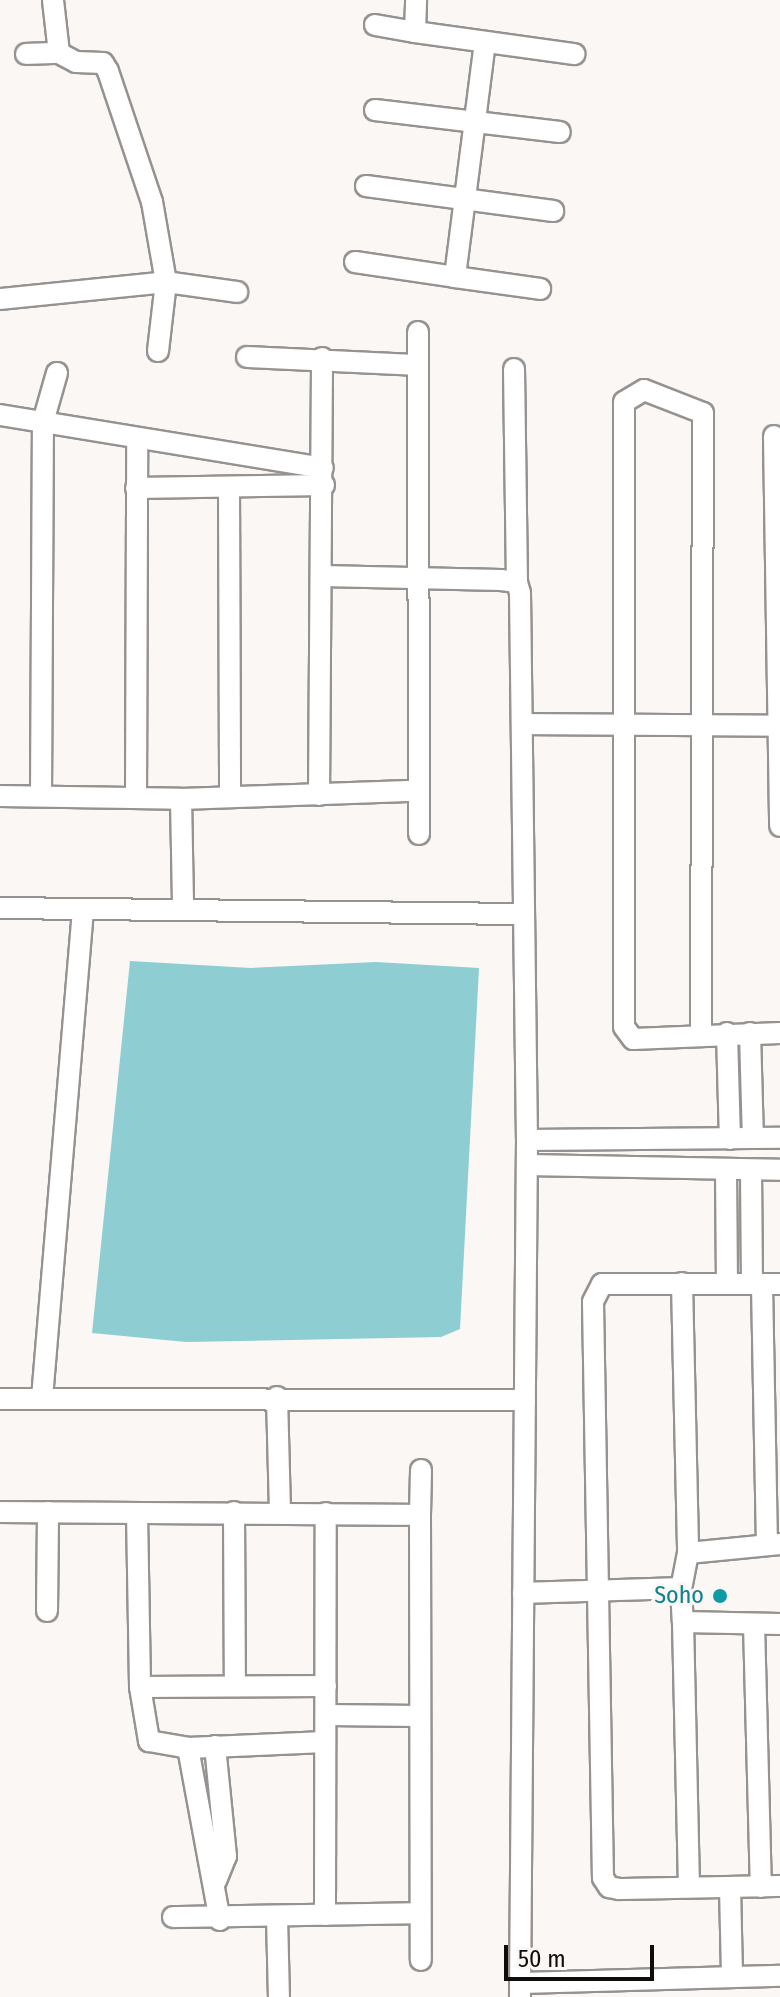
<!DOCTYPE html>
<html>
<head>
<meta charset="utf-8">
<style>
	body { margin:0 }
	#map { position:relative; width:780px; height:1997px; overflow:hidden; background:#fbf7f5; font-family:"Fira Sans Condensed",sans-serif }
	div>[style] { position:absolute }
	.water>* { inset:0; background:#8eced2 }
	.roads { filter:drop-shadow(2px 0 #969290) drop-shadow(-2px 0 #969290) drop-shadow(0 2px #969290) drop-shadow(0 -2px #969290) }
	.minor>* { height:20px; margin:-10px; padding:0 10px; transform-origin:10px; border-radius:10px; background:#fff }
	.dots>* { width:22px; height:22px; translate:-50% -50%; box-sizing:border-box; border:4px solid #fbf7f5; border-radius:50% }
	span { translate:-50% -50%; white-space:nowrap; text-align:center; line-height:1.15; -webkit-text-stroke:6px #fbf7f5; paint-order:stroke }
	.culture-label { font-size:24px; color:#0d838f }
	.right { translate:-100% -50%; text-align:right }
	.scale { position:absolute; left:504px; top:1945px; width:150px; height:36px; box-sizing:border-box; border:4px solid #0f0d0c; border-top:0; padding-left:10px; font-size:24px; line-height:28px; white-space:nowrap; color:#0f0d0c; -webkit-text-stroke:6px #fbf7f5; paint-order:stroke }
</style>
</head>
<body>
<div id="map">
	<div class="water">
		<div style="clip-path:polygon(130px 961px,251px 968px,376px 962px,479px 968px,460px 1329px,441px 1337px,186px 1342px,92px 1333px)"></div>
	</div>
	<div class="roads">
		<div class="minor">
			<div style="left:375px;top:25px;width:41px;rotate:9.9deg"></div>
			<div style="left:415px;top:32px;width:32px;rotate:-88deg"></div>
			<div style="left:415px;top:32px;width:161px;rotate:7.9deg"></div>
			<div style="left:485px;top:42px;width:237px;rotate:97.3deg"></div>
			<div style="left:455px;top:277px;width:86px;rotate:8deg"></div>
			<div style="left:26px;top:54px;width:33px;rotate:-2deg"></div>
			<div style="left:375px;top:110px;width:186px;rotate:6.8deg"></div>
			<div style="left:366px;top:186px;width:189px;rotate:7.6deg"></div>
			<div style="left:355px;top:262px;width:101px;rotate:8.5deg"></div>
			<div style="left:0;top:299px;width:167px;rotate:-5.8deg"></div>
			<div style="left:166px;top:282px;width:81px;rotate:-99.9deg"></div>
			<div style="left:152px;top:202px;width:138px;rotate:-108.6deg"></div>
			<div style="left:108px;top:71px;width:9px;rotate:-122deg"></div>
			<div style="left:103px;top:63px;width:27px;rotate:-178deg"></div>
			<div style="left:76px;top:62px;width:19px;rotate:-152deg"></div>
			<div style="left:59px;top:53px;width:53px;rotate:-96.5deg"></div>
			<div style="left:418px;top:332px;width:502px;rotate:89.89deg"></div>
			<div style="left:158px;top:351px;width:69px;rotate:-83.4deg"></div>
			<div style="left:166px;top:282px;width:72px;rotate:8deg"></div>
			<div style="left:247px;top:357px;width:168px;rotate:2.7deg"></div>
			<div style="left:514px;top:369px;width:213px;rotate:89.2deg"></div>
			<div style="left:0;top:415px;width:327px;rotate:9.3deg"></div>
			<div style="left:774px;top:436px;width:390px;rotate:89.1deg"></div>
			<div style="left:136px;top:488px;width:188px;rotate:-0.9deg"></div>
			<div style="left:229px;top:488px;width:307px;rotate:89.8deg"></div>
			<div style="left:322px;top:576px;width:179px;rotate:1.3deg"></div>
			<div style="left:501px;top:580px;width:16px;rotate:7deg"></div>
			<div style="left:517px;top:582px;width:11px;rotate:75deg"></div>
			<div style="left:520px;top:593px;width:547px;rotate:89.27deg"></div>
			<div style="left:527px;top:1140px;width:857px;rotate:90.47deg"></div>
			<div style="left:524px;top:724px;width:256px;rotate:0.4deg"></div>
			<div style="left:136px;top:795px;width:357px;rotate:-89.8deg"></div>
			<div style="left:319px;top:795px;width:437px;rotate:-89.6deg"></div>
			<div style="left:0;top:796px;width:181px;rotate:0.9deg"></div>
			<div style="left:181px;top:799px;width:234px;rotate:-2deg"></div>
			<div style="left:41px;top:796px;width:374px;rotate:-89.7deg"></div>
			<div style="left:43px;top:422px;width:51px;rotate:-74.1deg"></div>
			<div style="left:181px;top:799px;width:108px;rotate:88.9deg"></div>
			<div style="left:0;top:908px;width:524px;rotate:0.66deg"></div>
			<div style="left:701px;top:1033px;width:620px;rotate:-89.82deg"></div>
			<div style="left:703px;top:413px;width:63px;rotate:-158.7deg"></div>
			<div style="left:644px;top:390px;width:23px;rotate:149deg"></div>
			<div style="left:624px;top:402px;width:625px;rotate:90deg"></div>
			<div style="left:624px;top:1027px;width:15px;rotate:53deg"></div>
			<div style="left:633px;top:1039px;width:147px;rotate:-2.3deg"></div>
			<div style="left:727px;top:1033px;width:106px;rotate:88.4deg"></div>
			<div style="left:750px;top:1033px;width:105px;rotate:88.4deg"></div>
			<div style="left:527px;top:1140px;width:253px;rotate:-0.5deg"></div>
			<div style="left:527px;top:1165px;width:253px;rotate:1.1deg"></div>
			<div style="left:726px;top:1170px;width:114px;rotate:89.5deg"></div>
			<div style="left:751px;top:1171px;width:113px;rotate:89.5deg"></div>
			<div style="left:682px;top:1283px;width:270px;rotate:88.7deg"></div>
			<div style="left:780px;top:1284px;width:178px;rotate:180deg"></div>
			<div style="left:602px;top:1284px;width:20px;rotate:117deg"></div>
			<div style="left:593px;top:1302px;width:576px;rotate:89.01deg"></div>
			<div style="left:603px;top:1878px;width:11px;rotate:56deg"></div>
			<div style="left:609px;top:1887px;width:10px;rotate:11deg"></div>
			<div style="left:619px;top:1889px;width:161px;rotate:-1.1deg"></div>
			<div style="left:762px;top:1285px;width:259px;rotate:88.9deg"></div>
			<div style="left:277px;top:1397px;width:115px;rotate:88.5deg"></div>
			<div style="left:42px;top:1398px;width:489px;rotate:-85.2deg"></div>
			<div style="left:0;top:1399px;width:525px;rotate:0.11deg"></div>
			<div style="left:0;top:1512px;width:420px;rotate:0.4deg"></div>
			<div style="left:420px;top:1515px;width:445px;rotate:89.9deg"></div>
			<div style="left:234px;top:1512px;width:174px;rotate:89.7deg"></div>
			<div style="left:137px;top:1513px;width:174px;rotate:89deg"></div>
			<div style="left:140px;top:1687px;width:55px;rotate:80.5deg"></div>
			<div style="left:149px;top:1741px;width:40px;rotate:10deg"></div>
			<div style="left:188px;top:1748px;width:137px;rotate:-2.5deg"></div>
			<div style="left:420px;top:1515px;width:45px;rotate:-88.7deg"></div>
			<div style="left:780px;top:1544px;width:92px;rotate:174.4deg"></div>
			<div style="left:688px;top:1553px;width:36px;rotate:101deg"></div>
			<div style="left:681px;top:1588px;width:34px;rotate:87deg"></div>
			<div style="left:683px;top:1622px;width:97px;rotate:1.2deg"></div>
			<div style="left:523px;top:1593px;width:158px;rotate:-1.8deg"></div>
			<div style="left:47px;top:1611px;width:99px;rotate:-89.4deg"></div>
			<div style="left:683px;top:1622px;width:265px;rotate:88.7deg"></div>
			<div style="left:754px;top:1624px;width:263px;rotate:88.5deg"></div>
			<div style="left:140px;top:1687px;width:186px;rotate:-0.3deg"></div>
			<div style="left:326px;top:1715px;width:94px;rotate:0.6deg"></div>
			<div style="left:215px;top:1746px;width:111px;rotate:84.3deg"></div>
			<div style="left:226px;top:1856px;width:27px;rotate:112deg"></div>
			<div style="left:188px;top:1748px;width:175px;rotate:79.5deg"></div>
			<div style="left:730px;top:1887px;width:90px;rotate:88.7deg"></div>
			<div style="left:325px;top:1915px;width:402px;rotate:-89.9deg"></div>
			<div style="left:173px;top:1917px;width:247px;rotate:-0.9deg"></div>
			<div style="left:277px;top:1917px;width:80px;rotate:88.6deg"></div>
			<div style="left:523px;top:1983px;width:257px;rotate:-1.6deg"></div>
		</div>
	</div>
	<div class="dots">
		<div style="left:720px;top:1596px;background:#0f9aa8"></div>
	</div>
	<div class="culture-label">
		<span class="right" style="left:704px;top:1596px">Soho</span>
	</div>
	<div class="scale">50 m</div>
</div>
</body>
</html>
